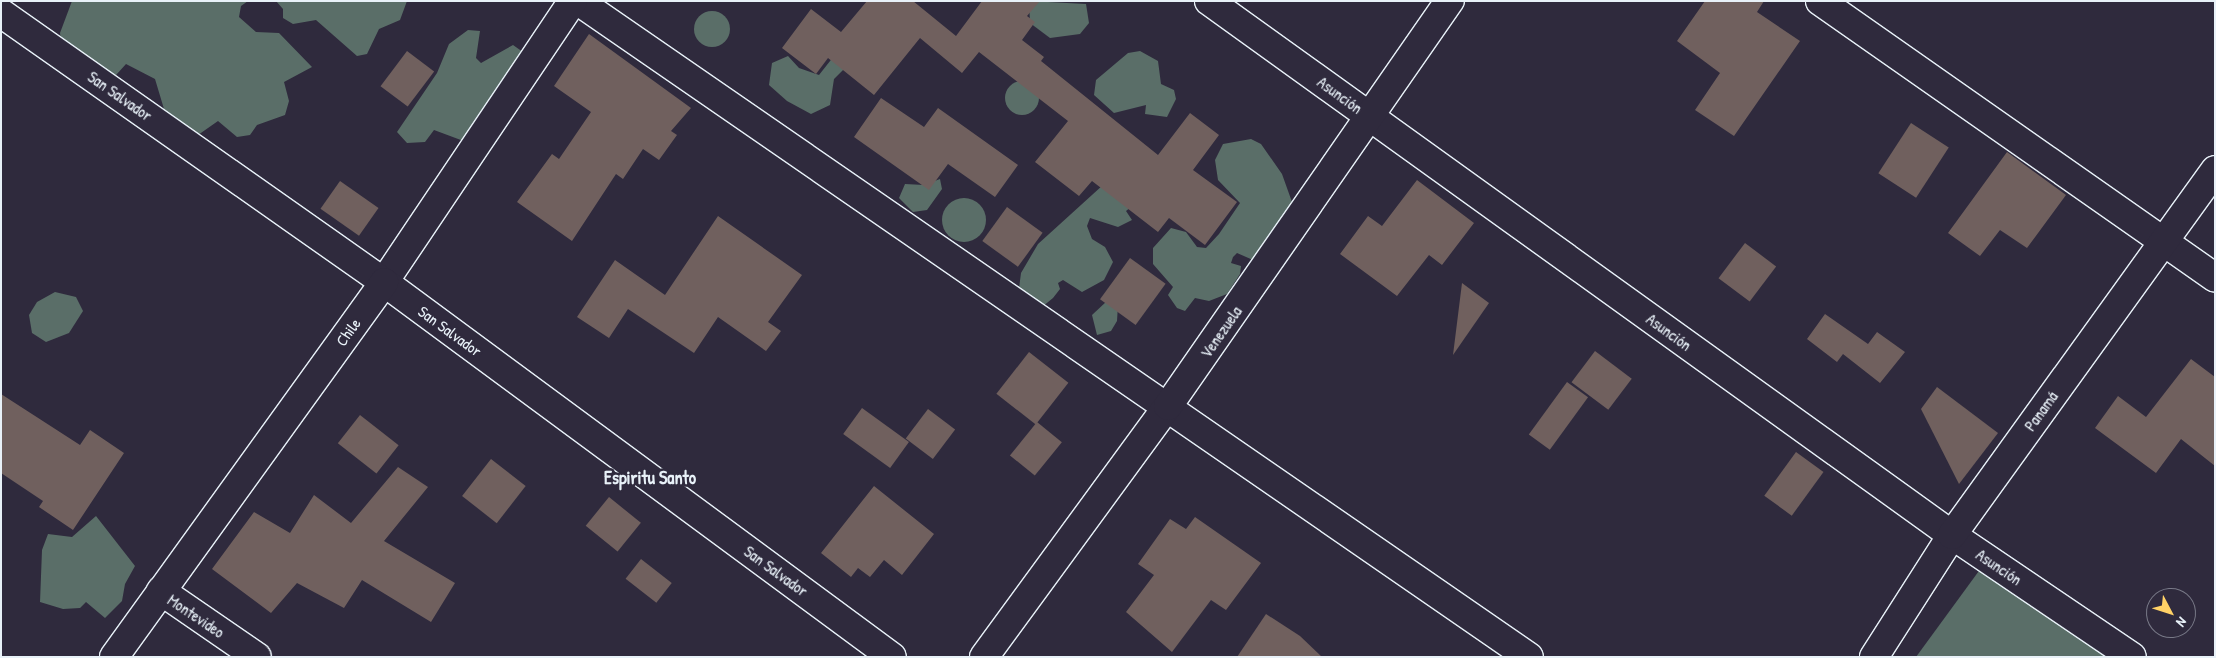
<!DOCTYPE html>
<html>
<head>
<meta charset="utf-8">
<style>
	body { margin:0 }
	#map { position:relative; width:2216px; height:658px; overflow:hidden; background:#2f2a3d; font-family:"Patrick Hand",sans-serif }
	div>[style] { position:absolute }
	.green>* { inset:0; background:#5a6e68 }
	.round { border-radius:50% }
	.building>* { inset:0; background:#70605e; transform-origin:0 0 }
	.roads { filter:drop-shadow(1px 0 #e8f1f8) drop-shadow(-1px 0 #e8f1f8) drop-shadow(0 1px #e8f1f8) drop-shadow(0 -1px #e8f1f8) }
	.minor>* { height:28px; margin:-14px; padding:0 14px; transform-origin:14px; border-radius:14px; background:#2f2a3d }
	.tertiary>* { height:28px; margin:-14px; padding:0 14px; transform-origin:14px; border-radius:14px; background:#2f2a3d }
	span { translate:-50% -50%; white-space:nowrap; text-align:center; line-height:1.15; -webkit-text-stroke:5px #2f2a3d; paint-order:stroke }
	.street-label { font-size:16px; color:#e8f1f8 }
	.neighbourhood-label { font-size:18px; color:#e8f1f8; font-weight:700 }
	.frame { position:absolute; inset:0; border:2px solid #e8f1f8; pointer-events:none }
	.north { position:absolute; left:2146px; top:588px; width:50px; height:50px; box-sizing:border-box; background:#2f2a3d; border:1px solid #797a88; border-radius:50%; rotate:130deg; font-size:14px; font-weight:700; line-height:20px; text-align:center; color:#e8f1f8 }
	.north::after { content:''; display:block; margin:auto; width:18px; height:22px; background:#ffd166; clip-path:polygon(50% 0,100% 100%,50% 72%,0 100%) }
</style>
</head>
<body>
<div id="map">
	<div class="green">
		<div style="clip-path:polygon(72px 1px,248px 1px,241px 6px,239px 17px,256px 32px,279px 33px,312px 67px,284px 82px,289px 101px,285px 115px,257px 125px,250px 135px,237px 137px,218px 121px,198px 135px,164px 109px,155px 79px,126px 64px,107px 85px,62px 47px,60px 33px)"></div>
		<div style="clip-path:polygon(276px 1px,407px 1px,400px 20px,379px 29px,367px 54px,357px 56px,316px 20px,293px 24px,283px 18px,283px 9px)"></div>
		<div style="clip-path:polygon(1029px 1px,1086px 4px,1089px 23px,1080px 34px,1050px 38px,1030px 23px)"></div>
		<div class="round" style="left:694px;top:11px;width:36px;height:36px"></div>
		<div style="clip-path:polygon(468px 30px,480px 31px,476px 58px,481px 63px,513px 45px,530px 57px,506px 125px,495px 142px,485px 149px,434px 130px,425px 142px,407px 143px,397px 132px,437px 73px,449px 44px)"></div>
		<div style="clip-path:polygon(1140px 51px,1158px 61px,1161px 84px,1174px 90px,1176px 99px,1167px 117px,1145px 114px,1146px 105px,1114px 113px,1094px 95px,1096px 80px,1128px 53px)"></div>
		<div style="clip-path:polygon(788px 56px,799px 68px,819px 75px,834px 56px,846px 67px,834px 79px,830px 105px,811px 114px,787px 101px,769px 85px,772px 63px)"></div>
		<div class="round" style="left:1005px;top:81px;width:34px;height:34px"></div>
		<div style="clip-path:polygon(1251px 139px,1261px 144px,1282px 174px,1292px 202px,1253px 260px,1237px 253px,1233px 257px,1231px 263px,1241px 266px,1240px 274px,1227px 294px,1209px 301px,1195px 298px,1185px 311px,1177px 308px,1168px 295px,1173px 287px,1153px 264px,1153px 248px,1171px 228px,1186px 232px,1197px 247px,1206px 248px,1219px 234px,1240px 203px,1218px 180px,1215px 160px,1223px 144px)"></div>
		<div style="clip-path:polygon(940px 179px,942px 189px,927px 210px,913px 212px,899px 198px,905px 184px,924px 185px)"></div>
		<div style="clip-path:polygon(1103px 185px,1131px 207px,1126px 211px,1132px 220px,1118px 227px,1090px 218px,1087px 226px,1092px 239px,1105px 247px,1113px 262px,1104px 280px,1082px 292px,1063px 280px,1058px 283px,1060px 289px,1053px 298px,1042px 307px,1018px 296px,1021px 273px,1038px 244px)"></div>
		<div class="round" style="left:942px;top:198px;width:44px;height:44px"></div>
		<div style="clip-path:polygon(55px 292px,76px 297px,83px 311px,69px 333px,46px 342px,32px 333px,29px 315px,37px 302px)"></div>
		<div style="clip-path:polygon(1107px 301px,1118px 305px,1117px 321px,1111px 331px,1097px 335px,1092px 315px)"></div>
		<div style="clip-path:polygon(96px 516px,135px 566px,125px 584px,122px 601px,105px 618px,86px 602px,80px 608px,63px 609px,40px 602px,42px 550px,48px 534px,72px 537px)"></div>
		<div style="clip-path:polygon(1984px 564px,2114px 657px,1916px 657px)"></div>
	</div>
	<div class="building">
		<div style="clip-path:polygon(867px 1px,913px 1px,956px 36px,982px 1px,1040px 1px,1027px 16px,1035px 22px,1022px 40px,1044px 57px,1041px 61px,1158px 155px,1190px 113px,1219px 135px,1193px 170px,1237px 202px,1205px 245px,1169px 218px,1158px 232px,1092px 181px,1079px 196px,1035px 162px,1068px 121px,979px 52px,962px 73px,920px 38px,874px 95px,828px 58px,816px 74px,782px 48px,811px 9px,841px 32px)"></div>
		<div style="clip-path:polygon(1705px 1px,1764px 1px,1757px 12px,1800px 41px,1734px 136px,1695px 110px,1720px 73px,1677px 41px)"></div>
		<div style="clip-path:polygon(589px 34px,691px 108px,671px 131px,677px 135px,659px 160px,643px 149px,623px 179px,616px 174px,572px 241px,517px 202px,552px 154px,559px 159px,591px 112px,554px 86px)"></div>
		<div style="left:407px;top:51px;width:34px;height:44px;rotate:37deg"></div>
		<div style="clip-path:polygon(881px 98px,924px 127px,938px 108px,1018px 165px,995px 197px,948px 164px,929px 190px,854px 137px)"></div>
		<div style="left:1911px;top:123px;width:45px;height:60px;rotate:33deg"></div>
		<div style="clip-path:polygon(2007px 152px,2066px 195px,2027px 248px,2000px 230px,1980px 256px,1948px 233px)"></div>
		<div style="clip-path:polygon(1417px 180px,1474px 223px,1442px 265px,1429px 255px,1397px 296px,1340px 254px,1368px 216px,1382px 226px)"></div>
		<div style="left:340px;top:181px;width:47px;height:34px;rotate:35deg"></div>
		<div style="left:1007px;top:207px;width:44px;height:42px;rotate:36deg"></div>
		<div style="clip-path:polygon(718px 216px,802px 275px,768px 322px,781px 331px,766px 351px,718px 317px,694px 353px,628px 309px,609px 338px,577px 317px,615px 260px,665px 295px)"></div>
		<div style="left:1745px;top:243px;width:39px;height:44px;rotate:37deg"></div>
		<div style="left:1130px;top:258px;width:44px;height:51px;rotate:36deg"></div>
		<div style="clip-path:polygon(1462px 283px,1489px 303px,1453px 355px)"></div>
		<div style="clip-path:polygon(1825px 314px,1868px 344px,1877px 332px,1905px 352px,1880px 383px,1843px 354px,1837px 362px,1807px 339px)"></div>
		<div style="left:1595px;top:351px;width:46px;height:39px;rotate:37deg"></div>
		<div style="left:1029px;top:352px;width:50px;height:53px;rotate:38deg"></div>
		<div style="clip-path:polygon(2191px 359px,2215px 377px,2215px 466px,2181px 439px,2156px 473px,2095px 428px,2118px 396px,2146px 417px)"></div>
		<div style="left:1567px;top:382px;width:26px;height:65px;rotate:36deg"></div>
		<div style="clip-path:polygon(1937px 387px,1998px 433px,1959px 484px,1921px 409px)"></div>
		<div style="clip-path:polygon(1px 394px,80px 445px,90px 430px,124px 453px,73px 530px,39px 507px,43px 501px,1px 473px)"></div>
		<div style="left:862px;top:408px;width:58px;height:32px;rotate:36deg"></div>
		<div style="left:928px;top:409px;width:34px;height:37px;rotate:37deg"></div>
		<div style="left:360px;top:415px;width:49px;height:36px;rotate:38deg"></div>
		<div style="left:1037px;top:422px;width:32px;height:43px;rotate:39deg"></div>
		<div style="left:1796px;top:452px;width:34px;height:54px;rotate:36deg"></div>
		<div style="left:491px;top:459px;width:44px;height:47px;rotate:38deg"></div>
		<div style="clip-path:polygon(398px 467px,428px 487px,384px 541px,455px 583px,431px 622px,362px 580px,344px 608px,297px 583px,271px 613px,212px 569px,254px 512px,290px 533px,314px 495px,351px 523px)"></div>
		<div style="clip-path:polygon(874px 486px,934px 534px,902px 575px,884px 560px,870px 577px,858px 568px,851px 577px,821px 553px)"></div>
		<div style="left:609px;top:497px;width:41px;height:37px;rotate:39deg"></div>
		<div style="clip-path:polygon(1195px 517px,1261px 563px,1226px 610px,1211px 600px,1172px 652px,1126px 612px,1154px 575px,1138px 564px,1170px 519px,1186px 529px)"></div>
		<div style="left:641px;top:559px;width:39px;height:25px;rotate:38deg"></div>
		<div style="clip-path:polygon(1266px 614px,1300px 636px,1322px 657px,1237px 657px)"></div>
	</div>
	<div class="roads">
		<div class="minor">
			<div style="left:578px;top:1px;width:1155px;rotate:34.6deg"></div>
			<div style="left:1209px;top:1px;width:915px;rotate:35.71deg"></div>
			<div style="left:1952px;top:535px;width:217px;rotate:34.1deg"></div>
			<div style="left:1820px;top:1px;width:482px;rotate:35deg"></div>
			<div style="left:384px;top:282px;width:339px;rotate:-56.1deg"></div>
			<div style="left:161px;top:591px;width:116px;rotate:34.5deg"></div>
			<div style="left:984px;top:657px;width:311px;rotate:-53.8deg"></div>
			<div style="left:1168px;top:406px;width:494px;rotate:-55.2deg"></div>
			<div style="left:1874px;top:657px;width:145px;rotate:-57.4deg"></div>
			<div style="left:1952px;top:535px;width:450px;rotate:-54.2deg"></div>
		</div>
		<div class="tertiary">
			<div style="left:1px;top:13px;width:468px;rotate:35.1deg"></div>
			<div style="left:384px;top:282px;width:631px;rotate:36.43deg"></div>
			<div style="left:114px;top:657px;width:462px;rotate:-54.2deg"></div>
		</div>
	</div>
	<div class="street-label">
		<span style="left:1340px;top:95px;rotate:36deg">Asunción</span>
		<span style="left:120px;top:96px;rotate:35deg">San Salvador</span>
		<span style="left:450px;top:331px;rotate:36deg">San Salvador</span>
		<span style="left:348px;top:332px;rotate:-54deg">Chile</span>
		<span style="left:1221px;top:332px;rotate:-55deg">Venezuela</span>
		<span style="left:1669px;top:332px;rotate:36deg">Asunción</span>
		<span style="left:2041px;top:411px;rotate:-54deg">Panamá</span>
		<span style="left:1999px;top:567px;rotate:34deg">Asunción</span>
		<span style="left:776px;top:571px;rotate:36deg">San Salvador</span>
		<span style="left:196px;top:616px;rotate:34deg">Montevideo</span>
	</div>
	<div class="neighbourhood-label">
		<span style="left:650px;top:478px">Espiritu Santo</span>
	</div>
	<div class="frame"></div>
	<div class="north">N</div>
</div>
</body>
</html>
